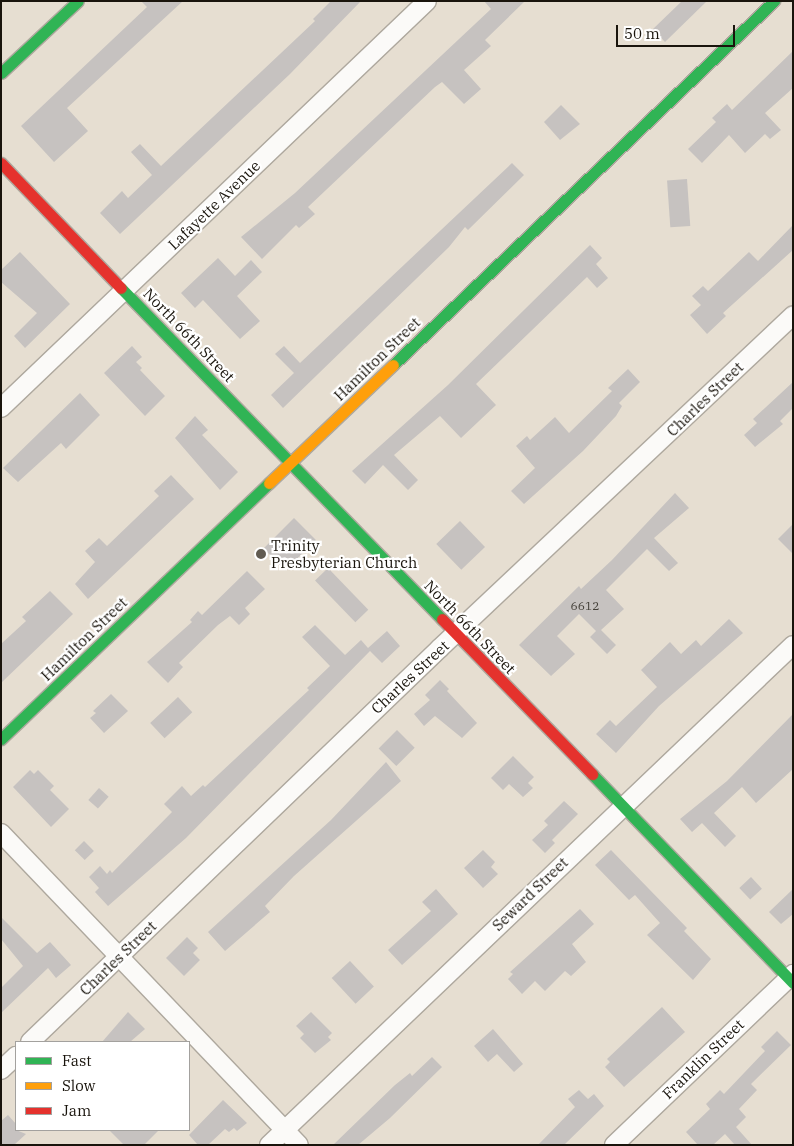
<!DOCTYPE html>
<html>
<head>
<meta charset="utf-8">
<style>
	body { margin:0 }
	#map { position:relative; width:794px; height:1146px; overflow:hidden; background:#e6ded1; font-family:"IBM Plex Serif",serif }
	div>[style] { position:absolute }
	.building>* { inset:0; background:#c6c2c0; transform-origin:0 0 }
	.roads { filter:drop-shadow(1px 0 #aea89e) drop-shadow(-1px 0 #aea89e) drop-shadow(0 1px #aea89e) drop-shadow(0 -1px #aea89e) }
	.street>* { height:18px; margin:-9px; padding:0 9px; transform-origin:9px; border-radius:9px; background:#fbfaf8 }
	.fast>* { height:11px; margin:-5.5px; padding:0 5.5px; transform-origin:5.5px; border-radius:5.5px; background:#30b455 }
	.slow>* { height:11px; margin:-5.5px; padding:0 5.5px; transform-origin:5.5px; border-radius:5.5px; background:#ff9f0a }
	.jam>* { height:11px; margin:-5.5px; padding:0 5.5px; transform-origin:5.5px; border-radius:5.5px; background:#e5322d }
	.dots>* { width:14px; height:14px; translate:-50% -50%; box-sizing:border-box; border:2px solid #fff; border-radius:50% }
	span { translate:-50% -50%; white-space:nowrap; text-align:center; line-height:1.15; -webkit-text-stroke:4.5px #fff; paint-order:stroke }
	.number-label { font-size:12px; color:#444039 }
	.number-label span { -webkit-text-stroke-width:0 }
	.street-label { font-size:15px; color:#19140c }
	.poi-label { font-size:15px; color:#19140c }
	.left { translate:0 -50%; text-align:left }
	.frame { position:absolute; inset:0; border:2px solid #19140c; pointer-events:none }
	.legend { position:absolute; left:15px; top:1041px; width:175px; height:90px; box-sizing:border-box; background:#fff; border:1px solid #a3a19e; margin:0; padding:6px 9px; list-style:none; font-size:15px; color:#19140c }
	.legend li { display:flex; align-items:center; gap:10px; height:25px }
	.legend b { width:25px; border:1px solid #a3a19e }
	.scale { position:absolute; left:616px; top:25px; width:119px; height:22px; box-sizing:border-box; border:2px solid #19140c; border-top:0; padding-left:6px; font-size:15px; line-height:18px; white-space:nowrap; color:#19140c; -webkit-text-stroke:4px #fff; paint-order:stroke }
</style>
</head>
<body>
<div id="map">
	<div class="building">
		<div style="clip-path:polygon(141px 1px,183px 1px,67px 108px,88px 131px,54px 162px,21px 126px,147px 7px)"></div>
		<div style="clip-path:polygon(331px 1px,361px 1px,290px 74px,120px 234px,100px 213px,122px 191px,128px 198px,152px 175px,131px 152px,140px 144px,161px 166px,315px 21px,313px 19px)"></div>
		<div style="clip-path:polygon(484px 1px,525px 1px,485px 40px,491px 46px,464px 70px,481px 89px,464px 104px,442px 82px,435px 87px,308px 207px,315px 214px,299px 228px,296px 225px,262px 259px,241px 237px,295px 193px,491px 9px)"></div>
		<div style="clip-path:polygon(682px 1px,707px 1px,665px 42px,653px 29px)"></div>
		<div style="clip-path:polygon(793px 51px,793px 88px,765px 113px,781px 130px,770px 139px,765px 134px,745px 153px,729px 135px,702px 163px,688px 149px,716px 122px,712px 118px,727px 104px,732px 110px)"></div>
		<div style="clip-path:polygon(561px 105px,580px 124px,560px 140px,544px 122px)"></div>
		<div style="clip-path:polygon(512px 163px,524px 175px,468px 230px,465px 227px,449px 247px,283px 408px,271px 395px,294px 373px,275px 354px,284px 346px,300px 363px)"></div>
		<div style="left:687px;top:179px;width:47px;height:20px;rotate:86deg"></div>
		<div style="clip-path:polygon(793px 225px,793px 250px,723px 313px,726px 316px,707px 334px,690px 315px,701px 305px,692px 296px,703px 286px,708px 291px,749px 252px,758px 261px)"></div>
		<div style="clip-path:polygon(590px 245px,602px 258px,596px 264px,608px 278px,597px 288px,587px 277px,476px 384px,496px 405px,461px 438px,440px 416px,394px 455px,418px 480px,408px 490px,383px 465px,365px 484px,352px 471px,448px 385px)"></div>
		<div style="clip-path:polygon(20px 252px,70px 304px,25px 348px,14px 336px,37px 313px,1px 282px,1px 270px)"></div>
		<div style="clip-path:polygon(218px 258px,235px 276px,251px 260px,262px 272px,237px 296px,260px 321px,240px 339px,203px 300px,195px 308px,181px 293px)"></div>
		<div style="clip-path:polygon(132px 346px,142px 357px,136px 362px,142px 368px,140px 370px,165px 396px,145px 416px,104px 373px)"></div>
		<div style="clip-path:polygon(628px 369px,640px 382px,619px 403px,622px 406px,616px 416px,583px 451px,524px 504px,511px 491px,535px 468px,516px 446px,527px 436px,530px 440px,555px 417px,569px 433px,612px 391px,608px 388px)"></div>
		<div style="clip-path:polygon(793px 382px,793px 408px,780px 421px,783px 424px,755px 447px,744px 435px,757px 423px,753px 419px)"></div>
		<div style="clip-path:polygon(80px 393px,100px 415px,66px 449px,61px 443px,18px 482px,3px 468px)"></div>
		<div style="clip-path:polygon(195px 416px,208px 430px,202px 435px,238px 472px,220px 490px,175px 438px)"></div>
		<div style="clip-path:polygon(171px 475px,194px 499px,88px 599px,75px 584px,95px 562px,85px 551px,99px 538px,107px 546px,159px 496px,154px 491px)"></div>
		<div style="clip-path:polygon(675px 493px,689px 508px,654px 538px,678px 563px,669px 571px,647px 549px,606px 590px,624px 609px,601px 630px,616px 645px,607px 654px,590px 637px,596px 631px,579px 614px,557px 636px,575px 654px,551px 676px,519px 645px,579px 586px,581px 589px,612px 560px)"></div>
		<div style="left:294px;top:518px;width:31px;height:43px;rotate:45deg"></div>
		<div style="left:460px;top:521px;width:36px;height:33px;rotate:46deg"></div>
		<div style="clip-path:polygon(793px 524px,793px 554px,778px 539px)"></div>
		<div style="left:328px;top:568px;width:58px;height:18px;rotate:46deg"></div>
		<div style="clip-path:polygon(247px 571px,265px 589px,245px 608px,250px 614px,239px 625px,230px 616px,218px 625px,179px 663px,183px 667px,168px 683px,147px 662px,192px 622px,190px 620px,198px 611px,202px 615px)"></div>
		<div style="clip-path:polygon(50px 591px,73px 614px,1px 683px,1px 644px,26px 621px,22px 617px)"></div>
		<div style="clip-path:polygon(729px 619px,743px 633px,659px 706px,616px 753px,596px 734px,610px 720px,616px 726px,657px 687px,641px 670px,670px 642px,681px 654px,696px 640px,701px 646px)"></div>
		<div style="clip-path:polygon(315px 625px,345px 655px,361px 640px,368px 648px,387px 631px,400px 646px,382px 663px,370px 651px,186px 838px,108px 906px,95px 892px,99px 888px,89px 877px,100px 866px,107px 874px,110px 870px,112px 873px,172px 812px,164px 804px,182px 786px,191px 796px,203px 785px,205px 787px,309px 690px,307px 688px,330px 666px,302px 637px)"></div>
		<div style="clip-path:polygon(440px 680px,449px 689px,447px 691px,477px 723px,462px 738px,435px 716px,424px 726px,414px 714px,430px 700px,425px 695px)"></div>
		<div style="clip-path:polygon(111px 694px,128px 711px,104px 733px,90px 718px,96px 713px,93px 711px)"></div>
		<div style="left:178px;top:697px;width:21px;height:38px;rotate:47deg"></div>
		<div style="clip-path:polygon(793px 714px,793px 769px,756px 803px,742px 787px,714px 813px,736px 836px,725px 847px,702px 823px,692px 832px,680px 819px,727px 781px)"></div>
		<div style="left:397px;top:730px;width:25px;height:26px;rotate:45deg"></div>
		<div style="clip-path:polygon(513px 756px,534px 777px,528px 783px,533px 788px,523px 797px,509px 784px,503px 790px,491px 778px)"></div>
		<div style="clip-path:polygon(386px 762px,401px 781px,294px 876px,265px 906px,270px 912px,225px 951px,208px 932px,331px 820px)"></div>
		<div style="clip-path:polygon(30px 770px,34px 774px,38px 770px,54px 786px,50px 790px,69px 809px,51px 827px,13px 787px)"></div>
		<div style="left:99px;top:788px;width:13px;height:16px;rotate:42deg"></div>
		<div style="clip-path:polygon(564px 801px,578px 814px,552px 840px,555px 843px,545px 853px,532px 840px,548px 825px,544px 821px)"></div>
		<div style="left:84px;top:841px;width:14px;height:13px;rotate:45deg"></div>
		<div style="clip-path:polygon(483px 850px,495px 862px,491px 867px,498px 874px,483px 888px,464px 868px)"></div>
		<div style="clip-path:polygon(611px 850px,687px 928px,684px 931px,711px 959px,693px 980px,647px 935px,660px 923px,635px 895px,629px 900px,595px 865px)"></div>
		<div style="left:751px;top:877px;width:16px;height:16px;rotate:47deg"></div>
		<div style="clip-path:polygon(436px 889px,458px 914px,402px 965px,388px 950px,431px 911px,422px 902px)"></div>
		<div style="clip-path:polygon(793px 889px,793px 914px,781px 924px,769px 912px)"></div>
		<div style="clip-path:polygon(580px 909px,594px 924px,572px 944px,586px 962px,571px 976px,565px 971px,545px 991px,535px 981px,522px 994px,508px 979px,513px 974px,510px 972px)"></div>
		<div style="clip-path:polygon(1px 917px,37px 953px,50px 942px,71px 965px,56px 978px,48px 968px,1px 1013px,1px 988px,23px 966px,1px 939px)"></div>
		<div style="clip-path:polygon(187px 937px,198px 948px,193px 953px,200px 960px,184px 976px,166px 958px)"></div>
		<div style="left:350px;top:961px;width:35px;height:25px;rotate:47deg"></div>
		<div style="clip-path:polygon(662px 1007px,685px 1032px,624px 1087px,605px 1067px,610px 1062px,607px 1059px)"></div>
		<div style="clip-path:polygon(128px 1012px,145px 1029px,130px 1042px,102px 1042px)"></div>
		<div style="clip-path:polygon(311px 1012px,332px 1033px,328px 1037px,331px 1040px,315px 1053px,300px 1038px,304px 1034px,296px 1026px)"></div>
		<div style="clip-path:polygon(493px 1029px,523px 1064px,514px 1072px,497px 1054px,488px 1062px,474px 1046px)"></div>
		<div style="clip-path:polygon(777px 1031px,791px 1045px,751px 1084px,757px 1090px,739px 1109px,746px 1117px,736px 1127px,752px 1145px,735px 1145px,725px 1134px,713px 1145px,698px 1145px,686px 1132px,710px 1109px,706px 1104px,720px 1090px,724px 1094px,765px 1051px,761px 1047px)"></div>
		<div style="clip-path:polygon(432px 1057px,442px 1067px,390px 1118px,358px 1145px,333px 1145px,395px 1085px,410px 1073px,412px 1076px)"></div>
		<div style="clip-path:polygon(579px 1090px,588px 1099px,594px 1094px,604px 1106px,564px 1145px,538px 1145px,575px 1107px,568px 1099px)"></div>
		<div style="clip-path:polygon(223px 1100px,247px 1123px,237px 1131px,234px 1128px,229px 1132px,225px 1129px,208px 1145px,198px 1145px,189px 1135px)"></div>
		<div style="clip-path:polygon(8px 1115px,16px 1124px,16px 1130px,26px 1134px,14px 1145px,1px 1145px,1px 1121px)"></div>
		<div style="clip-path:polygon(109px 1130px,159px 1130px,144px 1145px,124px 1145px)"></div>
	</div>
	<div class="roads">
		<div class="street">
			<div style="left:1px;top:408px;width:589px;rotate:-43.69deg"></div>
			<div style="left:1px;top:833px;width:431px;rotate:46.3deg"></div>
			<div style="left:30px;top:1042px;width:569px;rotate:-43.86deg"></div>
			<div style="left:440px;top:648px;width:485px;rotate:-43.3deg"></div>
			<div style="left:1px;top:1070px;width:21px;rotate:-43deg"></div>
			<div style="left:269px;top:1145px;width:724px;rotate:-43.66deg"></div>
			<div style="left:614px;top:1145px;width:248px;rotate:-43.7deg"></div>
		</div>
		<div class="fast">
			<div style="left:1px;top:73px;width:105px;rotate:-43.1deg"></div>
			<div style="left:121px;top:288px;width:461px;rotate:45.9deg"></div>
			<div style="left:393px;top:365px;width:527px;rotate:-43.69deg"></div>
			<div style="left:1px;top:739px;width:371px;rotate:-43.7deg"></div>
			<div style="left:592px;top:774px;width:290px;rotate:46.1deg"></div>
		</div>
		<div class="slow">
			<div style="left:269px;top:483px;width:171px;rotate:-43.6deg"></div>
		</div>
		<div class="jam">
			<div style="left:1px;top:163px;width:173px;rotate:46.2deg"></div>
			<div style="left:442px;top:619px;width:216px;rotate:45.9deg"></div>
		</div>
	</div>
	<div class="dots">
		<div style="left:261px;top:554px;background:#615b51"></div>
	</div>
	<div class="number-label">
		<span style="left:585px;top:606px">6612</span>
	</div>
	<div class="street-label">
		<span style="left:214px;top:205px;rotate:-44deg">Lafayette Avenue</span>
		<span style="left:189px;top:335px;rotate:46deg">North 66th Street</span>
		<span style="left:377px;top:359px;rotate:-44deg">Hamilton Street</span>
		<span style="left:705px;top:399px;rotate:-44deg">Charles Street</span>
		<span style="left:470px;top:627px;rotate:46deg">North 66th Street</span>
		<span style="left:84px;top:639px;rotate:-44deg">Hamilton Street</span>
		<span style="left:410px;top:677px;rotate:-43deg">Charles Street</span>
		<span style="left:530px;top:894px;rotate:-44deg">Seward Street</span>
		<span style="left:118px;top:958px;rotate:-44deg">Charles Street</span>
		<span style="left:703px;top:1059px;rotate:-44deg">Franklin Street</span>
	</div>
	<div class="poi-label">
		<span class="left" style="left:271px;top:554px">Trinity<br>Presbyterian Church</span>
	</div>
	<div class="frame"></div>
	<ul class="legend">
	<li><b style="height:6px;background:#30b455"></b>Fast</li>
	<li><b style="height:6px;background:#ff9f0a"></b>Slow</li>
	<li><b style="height:6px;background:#e5322d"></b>Jam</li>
	</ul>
	<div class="scale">50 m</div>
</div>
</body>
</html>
